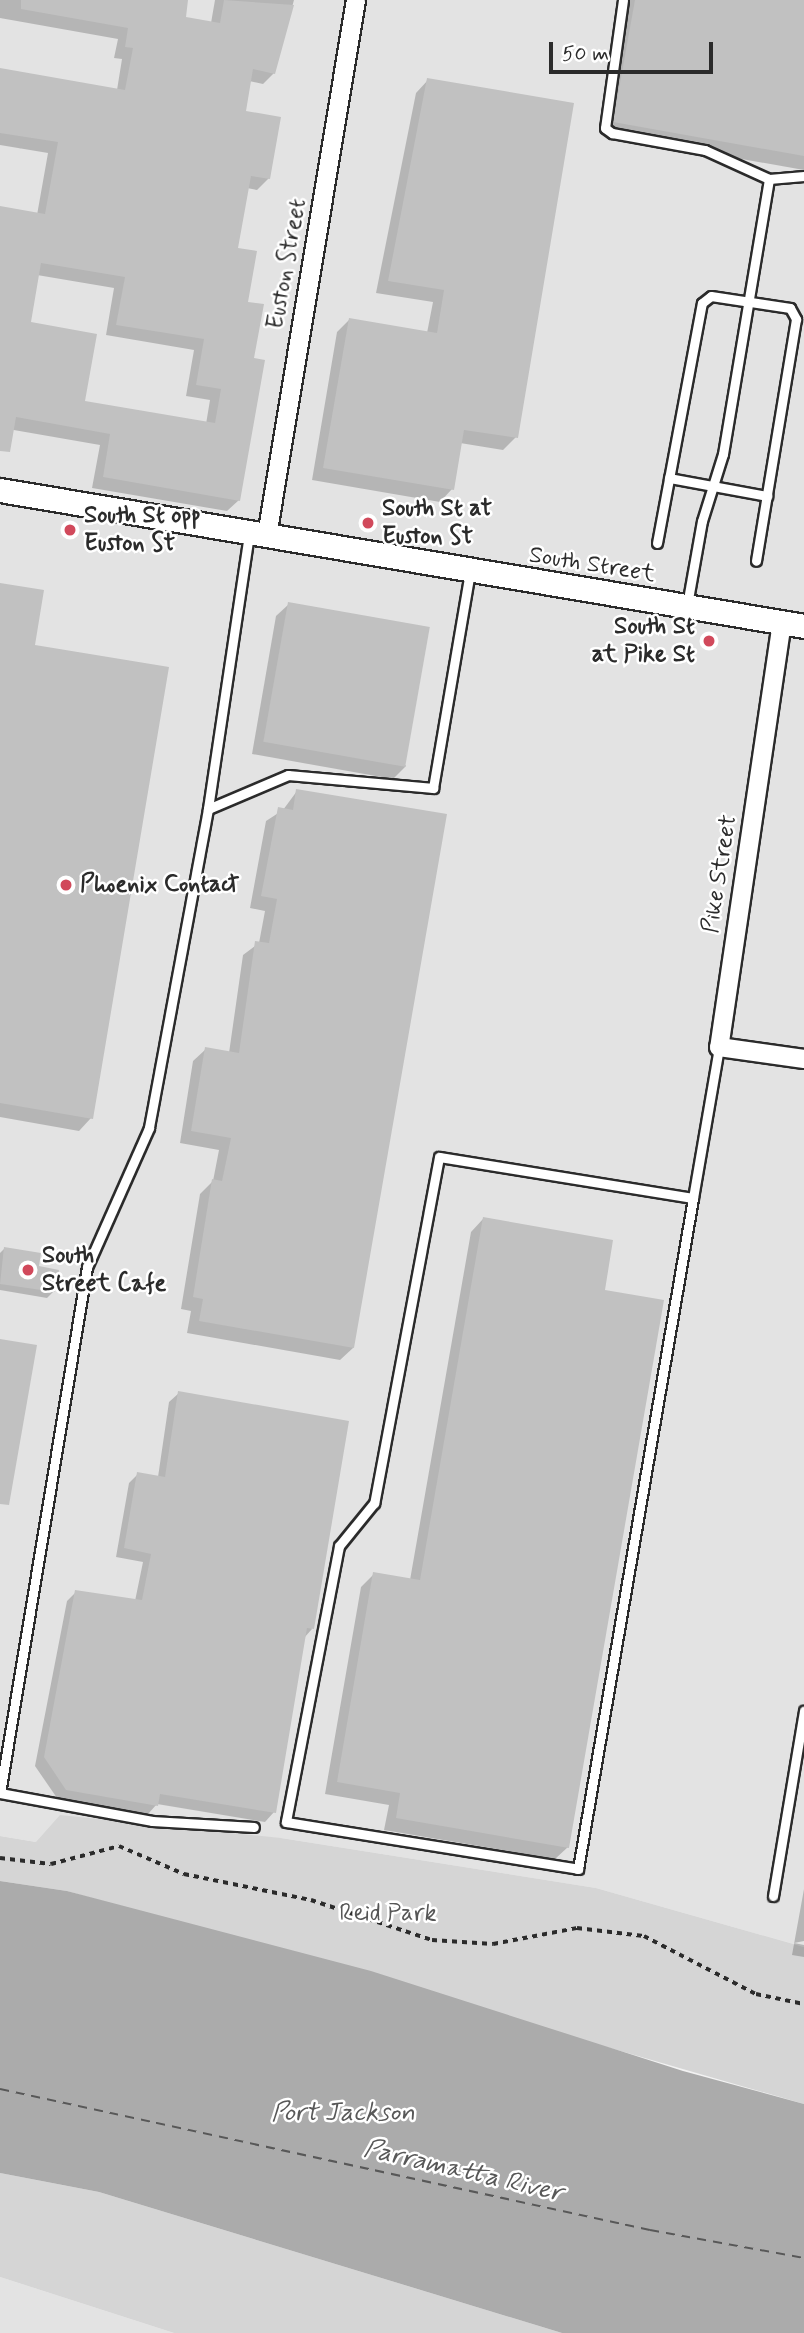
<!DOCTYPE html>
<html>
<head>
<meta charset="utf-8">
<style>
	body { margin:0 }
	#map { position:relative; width:804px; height:2333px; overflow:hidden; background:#f2f2f2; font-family:Mynerve,sans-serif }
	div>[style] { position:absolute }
	.built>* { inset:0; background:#e3e3e3 }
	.green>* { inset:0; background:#d5d5d5 }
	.water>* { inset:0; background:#ababab }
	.shadow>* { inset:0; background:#0003 }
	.ferry>* { height:2px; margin-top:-1px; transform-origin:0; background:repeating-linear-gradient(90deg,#585858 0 9px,transparent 0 16px) }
	.building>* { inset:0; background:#c1c1c1; transform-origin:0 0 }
	.path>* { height:3.5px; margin-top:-1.75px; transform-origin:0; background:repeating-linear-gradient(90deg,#2b2b2b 0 5px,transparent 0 10px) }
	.roads { filter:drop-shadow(2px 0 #2b2b2b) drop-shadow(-2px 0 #2b2b2b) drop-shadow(0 2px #2b2b2b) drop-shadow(0 -2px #2b2b2b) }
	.service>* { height:9px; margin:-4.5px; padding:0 4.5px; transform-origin:4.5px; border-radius:4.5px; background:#fff }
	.minor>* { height:18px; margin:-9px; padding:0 9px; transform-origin:9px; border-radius:9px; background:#fff }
	.tertiary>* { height:23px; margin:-11.5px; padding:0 11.5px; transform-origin:11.5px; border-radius:11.5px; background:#fff }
	.dots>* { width:19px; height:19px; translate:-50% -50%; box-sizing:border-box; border:4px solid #fff; border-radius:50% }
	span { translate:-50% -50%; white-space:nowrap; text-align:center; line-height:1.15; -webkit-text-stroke:5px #fff; paint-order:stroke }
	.street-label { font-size:24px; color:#2b2b2b }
	.poi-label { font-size:24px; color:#2b2b2b; font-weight:700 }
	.left { translate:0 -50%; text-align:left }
	.right { translate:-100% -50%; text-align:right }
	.park-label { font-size:24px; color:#565656 }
	.water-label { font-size:26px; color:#585858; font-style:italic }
	.scale { position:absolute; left:549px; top:42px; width:164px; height:32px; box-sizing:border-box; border:4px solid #2b2b2b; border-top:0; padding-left:9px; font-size:21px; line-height:24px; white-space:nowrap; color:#2b2b2b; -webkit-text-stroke:5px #fff; paint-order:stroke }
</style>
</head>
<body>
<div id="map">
	<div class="built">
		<div style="clip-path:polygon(0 0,804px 0,804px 1947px,596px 1888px,281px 1838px,36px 1842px,0 1836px)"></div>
		<div style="clip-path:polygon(0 2277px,174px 2333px,0 2333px)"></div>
	</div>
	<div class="green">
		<div style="clip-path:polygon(60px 1815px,281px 1838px,596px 1888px,804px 1947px,804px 2104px,67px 1891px,0 1881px,0 1836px,36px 1842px)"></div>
		<div style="clip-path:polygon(0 2173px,99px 2192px,562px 2333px,174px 2333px,0 2277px)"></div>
	</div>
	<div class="water">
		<div style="clip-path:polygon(0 1881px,67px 1891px,371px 1971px,683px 2071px,804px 2104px,804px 2333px,562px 2333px,99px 2192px,0 2173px)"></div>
	</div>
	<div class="shadow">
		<div style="clip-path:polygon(evenodd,0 0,186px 0,184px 18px,211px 23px,215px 0,294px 0,274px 73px,263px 84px,249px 81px,244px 112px,269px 178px,257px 190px,247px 188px,236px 249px,252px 360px,239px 500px,227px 511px,92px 488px,100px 445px,8px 429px,0 435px,0 208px,37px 215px,48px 153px,0 145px,0 70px,117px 90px,122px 59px,114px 58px,118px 39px,0 18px,0 0,37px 275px,114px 288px,106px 335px,194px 350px,186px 396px,210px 400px,206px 424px,83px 402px,29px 323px,37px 275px)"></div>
		<div style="clip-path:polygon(625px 0,804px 0,804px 170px,601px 134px)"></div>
		<div style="clip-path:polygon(428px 80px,516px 437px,503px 450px,460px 443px,452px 489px,440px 502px,312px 480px,337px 332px,349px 320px,427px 333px,433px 302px,376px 293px,416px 93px)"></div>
		<div style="clip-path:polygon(0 585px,33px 646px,91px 1118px,79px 1131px,0 1117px)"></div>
		<div style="clip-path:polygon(289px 604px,406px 766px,393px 779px,252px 754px,276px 616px)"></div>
		<div style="clip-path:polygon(297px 791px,353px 1348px,340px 1360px,187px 1333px,191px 1311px,181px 1309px,200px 1194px,213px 1181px,219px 1150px,180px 1143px,193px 1061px,206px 1049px,229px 1053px,243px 955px,259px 943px,265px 911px,250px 908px,266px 821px,283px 810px)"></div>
		<div style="clip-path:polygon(483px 1219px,602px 1292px,568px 1847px,555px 1859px,384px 1830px,389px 1805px,325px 1794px,361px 1587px,374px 1574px,410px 1580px,471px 1232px)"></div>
		<div style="clip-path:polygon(4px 1249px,37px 1268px,53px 1292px,47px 1298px,0 1290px,0 1253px)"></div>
		<div style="clip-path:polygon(179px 1393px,312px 1629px,304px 1638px,274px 1812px,265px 1822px,157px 1804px,148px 1814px,57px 1798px,35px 1766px,67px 1601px,76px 1592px,135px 1601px,143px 1562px,116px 1557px,129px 1483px,138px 1474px,158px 1477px,169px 1402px)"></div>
		<div style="clip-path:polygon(804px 1889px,804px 1941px,794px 1943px,804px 1945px,804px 1957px,792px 1955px)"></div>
	</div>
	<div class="ferry">
		<div style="left:0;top:2089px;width:665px;rotate:12.24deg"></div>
		<div style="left:650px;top:2230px;width:157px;rotate:10.3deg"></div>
	</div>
	<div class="building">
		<div style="clip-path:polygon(evenodd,21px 0,188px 0,186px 17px,220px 23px,224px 0,294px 5px,275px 74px,253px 69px,246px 111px,281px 117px,270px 179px,251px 176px,238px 248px,257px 251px,248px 302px,264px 304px,254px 358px,265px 360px,240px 501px,103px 477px,110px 434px,16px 417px,10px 452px,0 451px,0 206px,45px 214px,58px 142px,0 133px,0 68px,125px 90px,133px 48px,125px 47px,128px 28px,21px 9px,21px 0,41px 263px,125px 277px,116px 325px,204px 339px,196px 385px,221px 389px,215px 423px,85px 401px,97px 334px,31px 322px,41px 263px)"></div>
		<div style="clip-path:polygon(635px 0,804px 0,804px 156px,613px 122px)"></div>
		<div style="clip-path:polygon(427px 78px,574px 103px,518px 438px,464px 430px,454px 490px,323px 468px,349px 318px,437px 333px,444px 290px,388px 281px)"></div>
		<div style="clip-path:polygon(0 583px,44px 590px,35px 645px,169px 667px,93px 1119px,0 1103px)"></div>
		<div style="left:288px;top:602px;width:144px;height:142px;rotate:10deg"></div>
		<div style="clip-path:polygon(296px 789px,447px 814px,354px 1348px,199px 1321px,203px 1299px,193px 1297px,212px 1179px,222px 1181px,231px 1138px,191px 1131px,205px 1047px,239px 1053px,255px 941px,269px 943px,277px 899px,261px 896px,278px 807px,293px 810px)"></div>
		<div style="clip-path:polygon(483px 1217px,613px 1240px,605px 1290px,664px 1300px,569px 1848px,396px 1818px,400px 1793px,337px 1782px,373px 1572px,420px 1580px)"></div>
		<div style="clip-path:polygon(4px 1247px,41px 1253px,39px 1266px,59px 1270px,55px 1292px,0 1284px)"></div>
		<div style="clip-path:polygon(0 1339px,37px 1345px,9px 1505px,0 1504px)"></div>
		<div style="clip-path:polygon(178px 1391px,349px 1421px,314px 1629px,307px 1628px,276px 1813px,160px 1794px,158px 1806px,66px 1790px,44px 1757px,75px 1590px,142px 1600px,151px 1554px,124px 1548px,137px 1472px,165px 1477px)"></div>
	</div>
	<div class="path">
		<div style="left:0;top:1858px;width:51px;rotate:6.7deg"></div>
		<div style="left:51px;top:1864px;width:70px;rotate:-14.8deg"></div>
		<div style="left:119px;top:1846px;width:71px;rotate:23.3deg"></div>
		<div style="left:184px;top:1874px;width:130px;rotate:11.6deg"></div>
		<div style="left:311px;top:1900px;width:127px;rotate:18.3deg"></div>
		<div style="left:432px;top:1940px;width:61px;rotate:3.8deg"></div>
		<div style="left:493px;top:1944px;width:86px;rotate:-10.8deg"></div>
		<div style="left:577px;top:1928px;width:67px;rotate:6.8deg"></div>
		<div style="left:644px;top:1936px;width:126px;rotate:27.4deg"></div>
		<div style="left:756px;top:1994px;width:49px;rotate:11.8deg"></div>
	</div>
	<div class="roads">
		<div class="service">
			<div style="left:623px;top:0;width:129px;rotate:98deg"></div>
			<div style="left:605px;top:128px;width:9px;rotate:36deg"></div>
			<div style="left:612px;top:133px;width:95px;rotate:10.4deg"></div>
			<div style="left:705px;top:150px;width:70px;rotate:24.4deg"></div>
			<div style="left:769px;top:179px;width:35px;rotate:-5deg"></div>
			<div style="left:669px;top:478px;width:100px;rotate:10.4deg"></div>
			<div style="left:249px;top:534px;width:278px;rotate:98.5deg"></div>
			<div style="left:208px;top:809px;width:324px;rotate:100.5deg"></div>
			<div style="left:149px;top:1128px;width:152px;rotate:114deg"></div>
			<div style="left:87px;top:1267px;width:533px;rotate:99.39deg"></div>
			<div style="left:0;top:1793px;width:155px;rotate:10.4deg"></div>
			<div style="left:152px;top:1821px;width:102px;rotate:3.4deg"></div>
			<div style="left:657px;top:543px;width:244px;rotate:-79.4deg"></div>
			<div style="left:702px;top:303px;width:11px;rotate:-38deg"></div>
			<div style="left:711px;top:296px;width:80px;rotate:8.6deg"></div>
			<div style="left:790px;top:308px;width:13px;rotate:61deg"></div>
			<div style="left:796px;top:319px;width:245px;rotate:99.4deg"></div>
			<div style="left:687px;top:605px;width:85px;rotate:-79.9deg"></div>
			<div style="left:702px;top:521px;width:70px;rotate:-72.6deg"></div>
			<div style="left:723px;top:454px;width:279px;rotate:-80.5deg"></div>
			<div style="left:208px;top:809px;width:87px;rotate:-23deg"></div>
			<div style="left:288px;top:775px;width:146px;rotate:5.1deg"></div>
			<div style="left:433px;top:788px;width:219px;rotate:-80.3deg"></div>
			<div style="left:693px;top:1198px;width:257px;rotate:-170.8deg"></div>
			<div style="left:439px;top:1157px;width:352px;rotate:100.6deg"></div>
			<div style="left:374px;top:1503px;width:55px;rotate:129.1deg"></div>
			<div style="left:339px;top:1546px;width:281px;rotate:100.9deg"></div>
			<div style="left:286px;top:1822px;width:296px;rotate:9.1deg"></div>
			<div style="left:578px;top:1869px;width:681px;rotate:-80.27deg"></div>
			<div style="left:693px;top:1198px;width:153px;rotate:-80.2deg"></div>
			<div style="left:773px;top:1896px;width:188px;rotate:-80.5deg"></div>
		</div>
		<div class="minor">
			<div style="left:267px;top:536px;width:543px;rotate:-80.57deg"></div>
			<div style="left:782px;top:622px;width:430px;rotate:98.4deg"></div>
			<div style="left:719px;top:1047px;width:86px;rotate:8deg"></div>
		</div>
		<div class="tertiary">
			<div style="left:0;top:490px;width:815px;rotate:9.6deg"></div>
		</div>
	</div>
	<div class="dots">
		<div style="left:368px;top:523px;background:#d1495b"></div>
		<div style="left:70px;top:530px;background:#d1495b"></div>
		<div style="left:709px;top:641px;background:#d1495b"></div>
		<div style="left:66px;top:885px;background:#d1495b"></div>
		<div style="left:28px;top:1270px;background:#d1495b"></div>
	</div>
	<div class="street-label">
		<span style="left:287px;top:264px;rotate:-80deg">Euston Street</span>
		<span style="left:592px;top:565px;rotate:9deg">South Street</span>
		<span style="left:720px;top:874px;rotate:-81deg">Pike Street</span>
	</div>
	<div class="poi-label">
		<span class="left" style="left:382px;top:523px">South St at<br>Euston St</span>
		<span class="left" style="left:84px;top:530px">South St opp<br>Euston St</span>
		<span class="right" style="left:695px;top:641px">South St<br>at Pike St</span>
		<span class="left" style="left:80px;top:885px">Phoenix Contact</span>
		<span class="left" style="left:42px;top:1270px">South<br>Street Cafe</span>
	</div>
	<div class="park-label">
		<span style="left:388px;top:1914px">Reid Park</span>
	</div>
	<div class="water-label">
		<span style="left:343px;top:2114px">Port Jackson</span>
		<span style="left:463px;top:2172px;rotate:13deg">Parramatta River</span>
	</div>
	<div class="scale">50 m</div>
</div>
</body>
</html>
